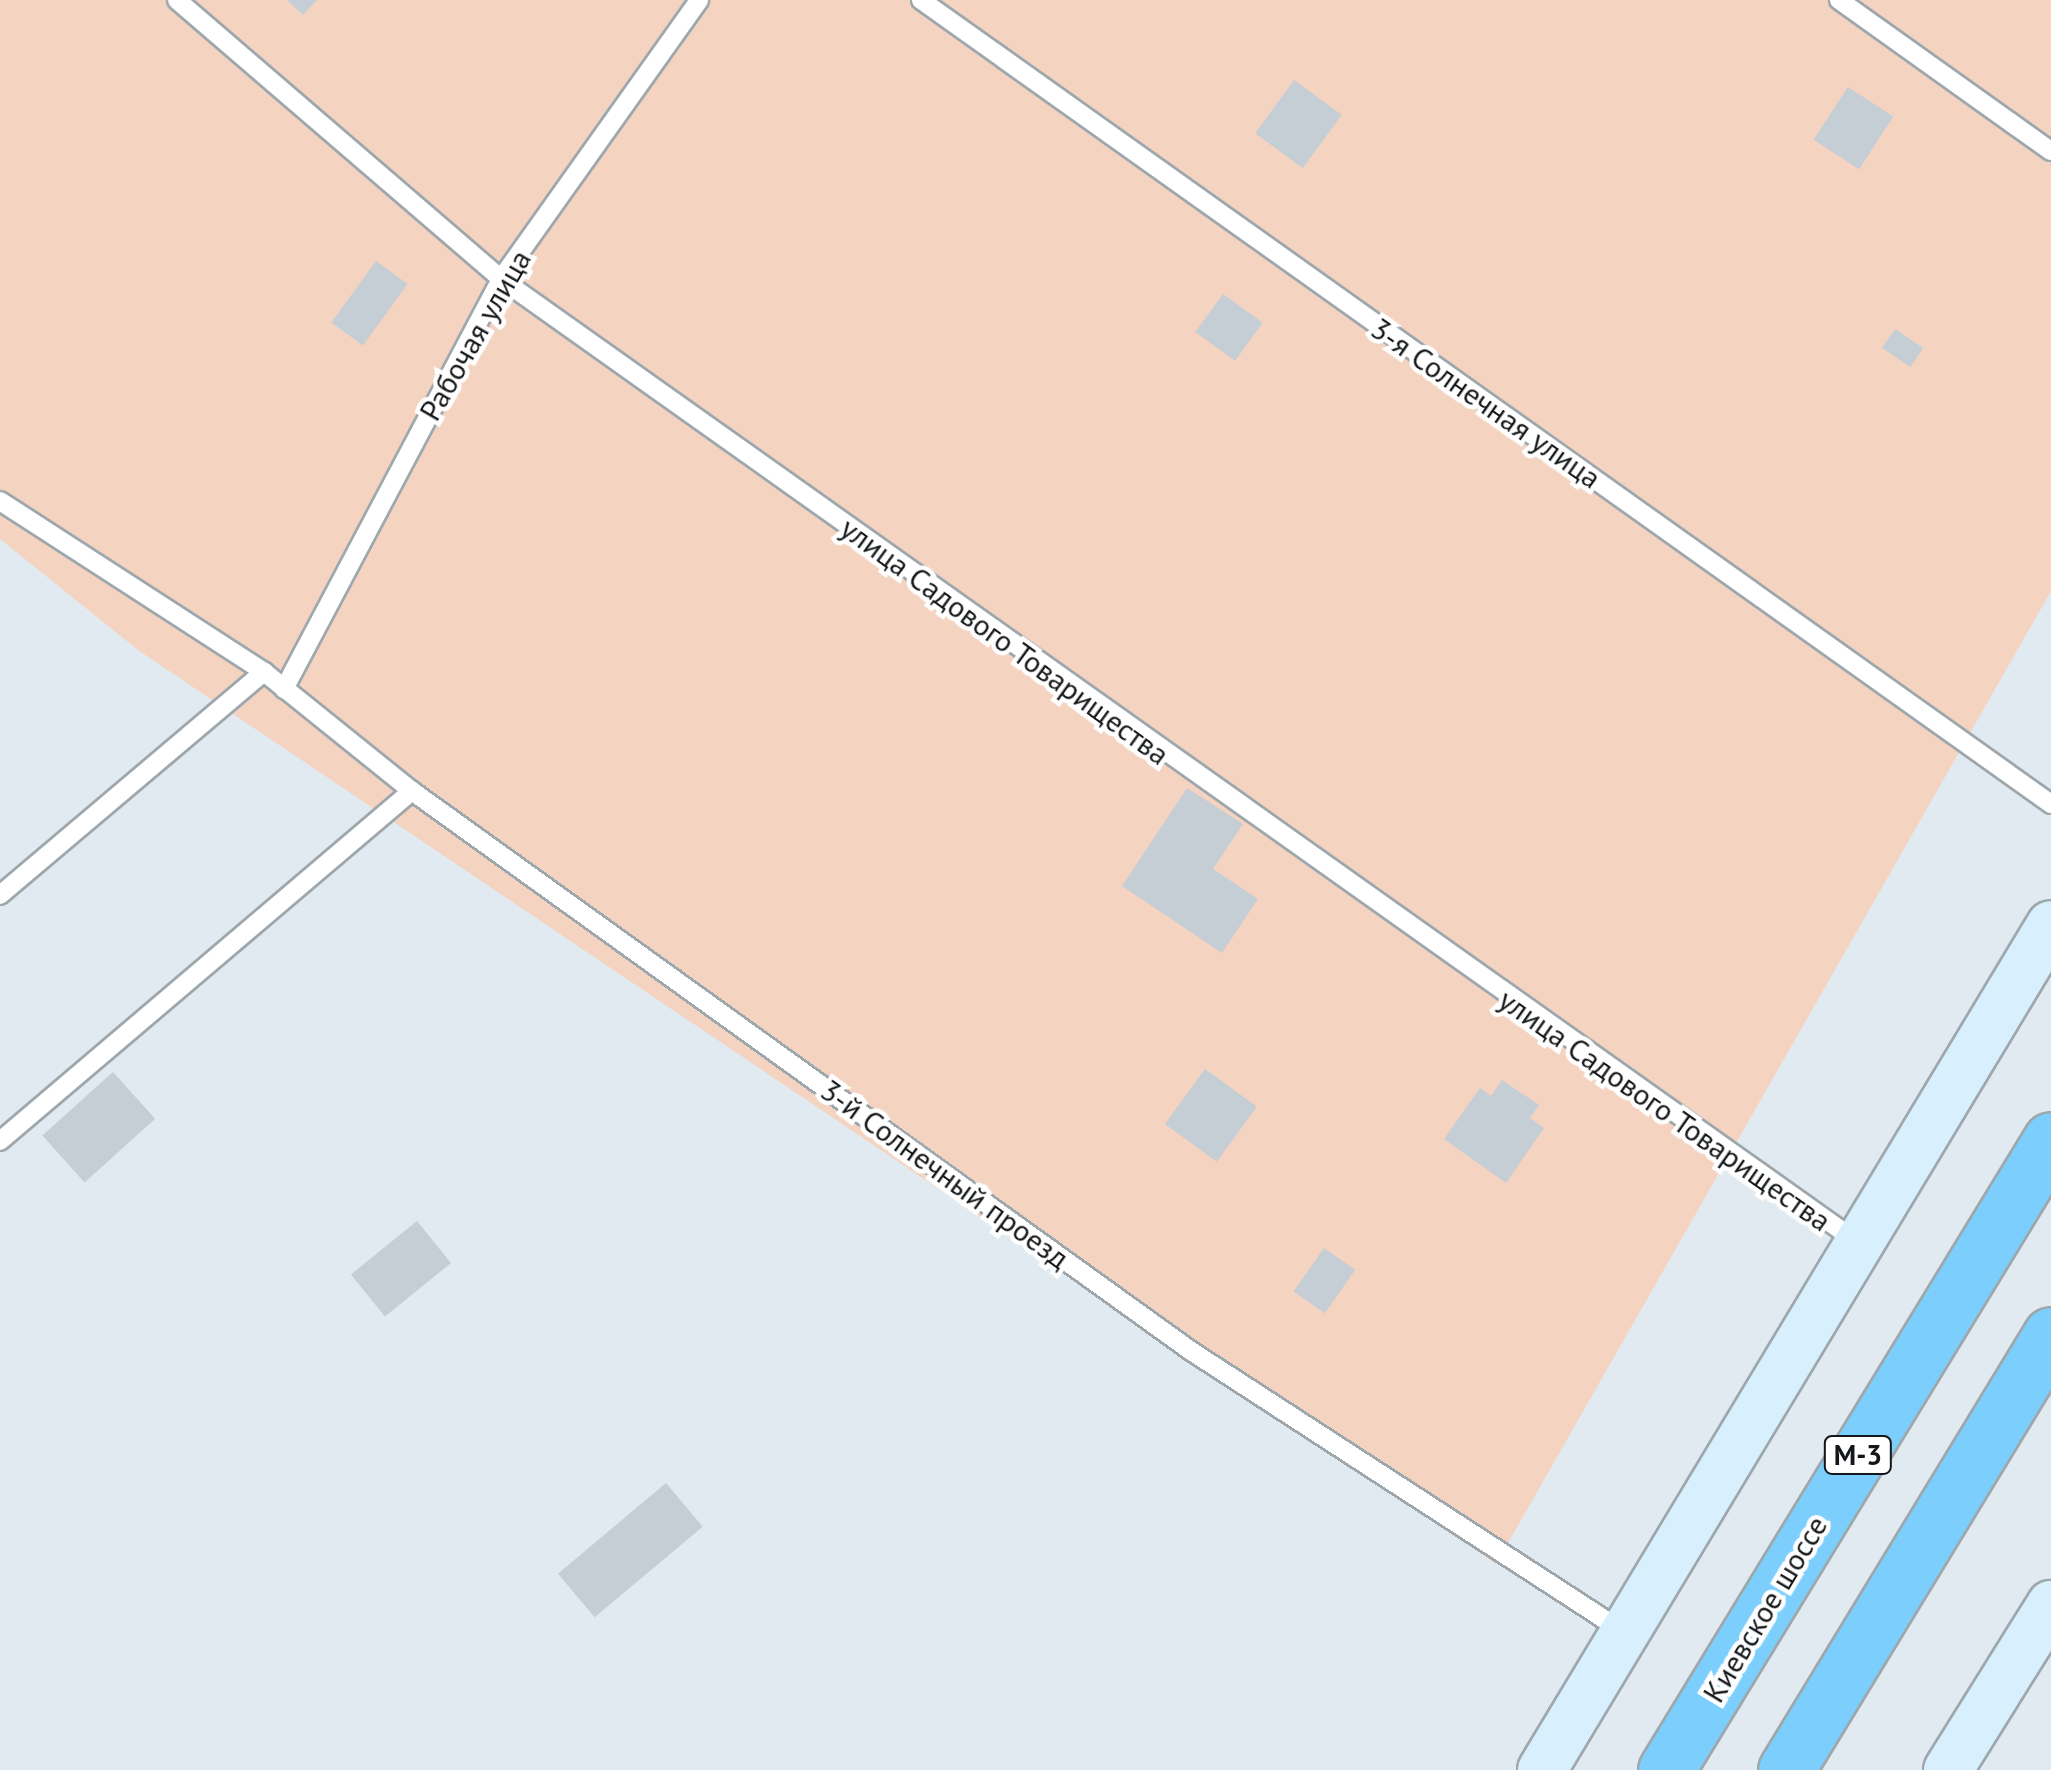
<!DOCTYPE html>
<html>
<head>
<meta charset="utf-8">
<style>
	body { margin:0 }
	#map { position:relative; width:2051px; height:1770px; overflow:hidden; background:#e0eaf0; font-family:"PT Sans",sans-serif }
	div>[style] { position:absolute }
	.green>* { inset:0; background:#f4d3c1 }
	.building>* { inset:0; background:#c4ced4; transform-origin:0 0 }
	.roads { filter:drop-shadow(2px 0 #9da7ac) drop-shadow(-2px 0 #9da7ac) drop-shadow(0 2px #9da7ac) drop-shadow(0 -2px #9da7ac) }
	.lane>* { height:18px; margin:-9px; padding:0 9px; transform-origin:9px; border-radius:9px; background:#fff }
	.secondary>* { height:48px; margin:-24px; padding:0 24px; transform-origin:24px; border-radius:24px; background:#d8f0fe }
	.highway>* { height:55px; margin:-27.5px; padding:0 27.5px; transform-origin:27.5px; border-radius:27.5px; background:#7ccefc }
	span { translate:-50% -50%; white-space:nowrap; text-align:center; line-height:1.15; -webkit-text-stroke:9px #fff; paint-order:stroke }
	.shield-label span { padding:2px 8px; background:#fff; border:2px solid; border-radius:8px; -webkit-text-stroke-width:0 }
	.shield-label { font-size:28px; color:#141719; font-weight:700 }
	.street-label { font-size:30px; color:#141719 }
</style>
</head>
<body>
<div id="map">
	<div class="green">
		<div style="clip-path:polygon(0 0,2051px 0,2051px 591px,1496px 1564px,138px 650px,0 539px)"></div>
	</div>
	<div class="building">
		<div style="clip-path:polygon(287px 0,317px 0,303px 15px)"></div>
		<div style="left:1294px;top:80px;width:59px;height:66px;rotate:36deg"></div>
		<div style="left:1848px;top:87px;width:54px;height:63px;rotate:33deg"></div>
		<div style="left:376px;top:261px;width:39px;height:76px;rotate:36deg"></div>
		<div style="left:1223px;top:294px;width:49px;height:47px;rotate:36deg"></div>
		<div style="left:1895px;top:329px;width:34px;height:23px;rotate:34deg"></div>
		<div style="clip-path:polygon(1187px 788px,1243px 824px,1213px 869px,1258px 899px,1222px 953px,1122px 886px)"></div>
		<div style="left:1205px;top:1069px;width:64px;height:68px;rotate:36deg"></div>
		<div style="left:113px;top:1072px;width:63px;height:95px;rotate:48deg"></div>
		<div style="clip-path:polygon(1502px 1080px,1539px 1105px,1530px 1118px,1544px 1128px,1506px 1183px,1444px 1139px,1480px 1088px,1491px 1096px)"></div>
		<div style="left:417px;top:1221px;width:54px;height:85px;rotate:51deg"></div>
		<div style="left:1324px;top:1248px;width:38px;height:53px;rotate:35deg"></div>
		<div style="left:666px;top:1483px;width:57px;height:141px;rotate:50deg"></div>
	</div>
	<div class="roads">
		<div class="lane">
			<div style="left:177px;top:0;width:428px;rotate:40.7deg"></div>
			<div style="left:501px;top:279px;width:1662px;rotate:35.37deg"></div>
			<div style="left:921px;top:0;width:1387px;rotate:35.43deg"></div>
			<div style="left:1839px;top:0;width:260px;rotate:35.5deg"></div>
			<div style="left:0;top:501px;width:315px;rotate:32.9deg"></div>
			<div style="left:264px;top:672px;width:190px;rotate:38.8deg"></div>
			<div style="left:412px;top:791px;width:959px;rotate:35.71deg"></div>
			<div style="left:1191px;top:1351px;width:516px;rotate:32.98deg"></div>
			<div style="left:284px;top:689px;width:464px;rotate:-62.1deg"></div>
			<div style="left:501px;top:279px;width:342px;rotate:-54.6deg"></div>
			<div style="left:0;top:895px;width:346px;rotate:-40.2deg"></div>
			<div style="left:0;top:1141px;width:541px;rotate:-40.35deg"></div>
		</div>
		<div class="secondary">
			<div style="left:1542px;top:1770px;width:986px;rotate:-58.94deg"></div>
			<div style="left:1948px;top:1770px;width:195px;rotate:-58deg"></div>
		</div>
		<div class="highway">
			<div style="left:1666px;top:1770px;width:738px;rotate:-58.57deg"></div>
			<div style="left:1786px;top:1770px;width:509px;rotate:-58.65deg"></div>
		</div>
	</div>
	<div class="shield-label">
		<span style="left:1858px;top:1455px">М-3</span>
	</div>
	<div class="street-label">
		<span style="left:475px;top:335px;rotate:-60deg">Рабочая улица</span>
		<span style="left:1486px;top:403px;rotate:35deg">3-я Солнечная улица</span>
		<span style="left:1005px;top:641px;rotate:36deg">улица Садового Товарищества</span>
		<span style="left:1665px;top:1110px;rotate:35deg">улица Садового Товарищества</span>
		<span style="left:945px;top:1174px;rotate:36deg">3-й Солнечный проезд</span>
		<span style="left:1765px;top:1609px;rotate:-59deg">Киевское шоссе</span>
	</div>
</div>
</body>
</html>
